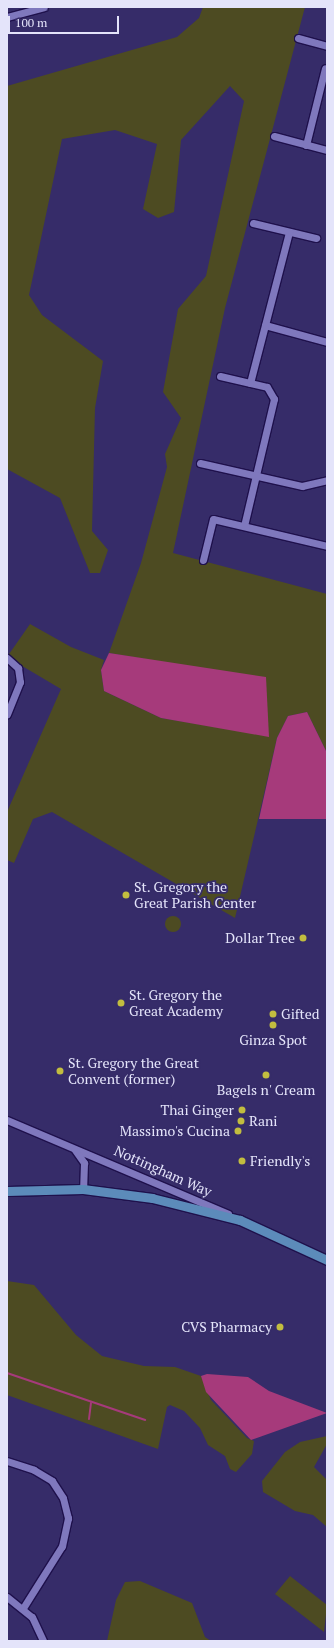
<!DOCTYPE html>
<html>
<head>
<meta charset="utf-8">
<style>
	body { margin:0 }
	#map { position:relative; width:334px; height:1648px; overflow:hidden; background:#362c69; font-family:"PT Serif",serif }
	div>[style] { position:absolute }
	.green>* { inset:0; background:#4d4b22 }
	.round { border-radius:50% }
	.water>* { inset:0; background:#a63a7b }
	.stream>* { height:2px; margin:-1px; padding:0 1px; transform-origin:1px; border-radius:1px; background:#a63a7b }
	.roads { filter:drop-shadow(1px 0 #1f114c) drop-shadow(-1px 0 #1f114c) drop-shadow(0 1px #1f114c) drop-shadow(0 -1px #1f114c) }
	.minor>* { height:7px; margin:-3.5px; padding:0 3.5px; transform-origin:3.5px; border-radius:3.5px; background:#7f78bd }
	.major>* { height:9px; margin:-4.5px; padding:0 4.5px; transform-origin:4.5px; border-radius:4.5px; background:#5c8bba }
	.dots>* { width:11px; height:11px; translate:-50% -50%; box-sizing:border-box; border:2px solid #362c69; border-radius:50% }
	span { translate:-50% -50%; white-space:nowrap; text-align:center; line-height:1.15; -webkit-text-stroke:3.5px #362c69; paint-order:stroke }
	.poi-label { font-size:14px; color:#e4e4fa }
	.left { translate:0 -50%; text-align:left }
	.right { translate:-100% -50%; text-align:right }
	.street-label { font-size:14px; color:#e4e4fa }
	.frame { position:absolute; inset:0; border:8px solid #e4e4fa; pointer-events:none }
	.scale { position:absolute; left:8px; top:16px; width:111px; height:18px; box-sizing:border-box; border:2px solid #e4e4fa; border-top:0; padding-left:5px; font-size:12px; line-height:14px; white-space:nowrap; color:#e4e4fa; -webkit-text-stroke:3px #362c69; paint-order:stroke }
</style>
</head>
<body>
<div id="map">
	<div class="green">
		<div style="clip-path:polygon(203px 7px,305px 7px,225px 308px,173px 553px,327px 594px,327px 753px,307px 712px,288px 716px,277px 738px,235px 918px,52px 812px,33px 819px,14px 863px,7px 860px,7px 812px,61px 689px,7px 657px,30px 624px,71px 647px,104px 660px,101px 670px,104px 691px,161px 718px,269px 736px,185px 666px,109px 653px,141px 563px,167px 467px,165px 454px,181px 418px,163px 392px,178px 309px,206px 276px,244px 101px,230px 86px,181px 140px,174px 212px,158px 218px,143px 209px,157px 144px,115px 130px,62px 139px,29px 295px,42px 315px,103px 361px,95px 408px,92px 531px,108px 550px,100px 573px,90px 573px,60px 498px,7px 469px,7px 86px,177px 37px,199px 18px)"></div>
		<div class="round" style="left:165px;top:916px;width:16px;height:16px"></div>
		<div style="clip-path:polygon(7px 1281px,34px 1285px,76px 1335px,102px 1356px,144px 1366px,175px 1367px,201px 1376px,211px 1400px,247px 1438px,254px 1441px,252px 1454px,236px 1472px,230px 1469px,225px 1456px,208px 1445px,200px 1428px,184px 1411px,170px 1405px,167px 1407px,158px 1449px,7px 1395px)"></div>
		<div style="clip-path:polygon(327px 1436px,327px 1444px,314px 1467px,327px 1480px,327px 1527px,313px 1515px,295px 1511px,263px 1492px,262px 1481px,285px 1452px,300px 1442px)"></div>
		<div style="clip-path:polygon(290px 1576px,327px 1605px,324px 1632px,275px 1594px)"></div>
		<div style="clip-path:polygon(140px 1581px,192px 1603px,205px 1637px,211px 1641px,107px 1641px,116px 1600px,125px 1582px)"></div>
	</div>
	<div class="water">
		<div style="clip-path:polygon(109px 653px,266px 677px,269px 737px,161px 718px,104px 691px,101px 670px)"></div>
		<div style="clip-path:polygon(307px 712px,327px 753px,327px 819px,259px 819px,277px 738px,288px 716px)"></div>
		<div style="clip-path:polygon(207px 1374px,248px 1377px,269px 1391px,327px 1413px,251px 1440px,206px 1392px,201px 1376px)"></div>
	</div>
	<div class="stream">
		<div style="left:7px;top:1373px;width:146px;rotate:18.8deg"></div>
		<div style="left:89px;top:1419px;width:16px;rotate:-83deg"></div>
	</div>
	<div class="roads">
		<div class="minor">
			<div style="left:7px;top:17px;width:38px;rotate:-15deg"></div>
			<div style="left:298px;top:38px;width:30px;rotate:15deg"></div>
			<div style="left:274px;top:136px;width:55px;rotate:14.8deg"></div>
			<div style="left:306px;top:145px;width:79px;rotate:-76.1deg"></div>
			<div style="left:253px;top:223px;width:65px;rotate:13.4deg"></div>
			<div style="left:265px;top:325px;width:64px;rotate:15.3deg"></div>
			<div style="left:220px;top:376px;width:48px;rotate:13.2deg"></div>
			<div style="left:267px;top:387px;width:14px;rotate:60deg"></div>
			<div style="left:274px;top:399px;width:130px;rotate:103.3deg"></div>
			<div style="left:250px;top:383px;width:156px;rotate:-75.5deg"></div>
			<div style="left:200px;top:463px;width:105px;rotate:12.7deg"></div>
			<div style="left:302px;top:486px;width:26px;rotate:-13deg"></div>
			<div style="left:203px;top:560px;width:42px;rotate:-76.3deg"></div>
			<div style="left:213px;top:519px;width:117px;rotate:13.3deg"></div>
			<div style="left:7px;top:658px;width:15px;rotate:42deg"></div>
			<div style="left:18px;top:668px;width:14px;rotate:82deg"></div>
			<div style="left:20px;top:682px;width:35px;rotate:112deg"></div>
			<div style="left:7px;top:1120px;width:240px;rotate:23deg"></div>
			<div style="left:75px;top:1150px;width:16px;rotate:55deg"></div>
			<div style="left:84px;top:1163px;width:26px;rotate:92deg"></div>
			<div style="left:7px;top:1461px;width:28px;rotate:18deg"></div>
			<div style="left:34px;top:1470px;width:21px;rotate:31deg"></div>
			<div style="left:52px;top:1481px;width:20px;rotate:57deg"></div>
			<div style="left:63px;top:1498px;width:21px;rotate:76deg"></div>
			<div style="left:68px;top:1518px;width:29px;rotate:102deg"></div>
			<div style="left:62px;top:1546px;width:73px;rotate:122.2deg"></div>
			<div style="left:7px;top:1597px;width:32px;rotate:39deg"></div>
			<div style="left:32px;top:1617px;width:26px;rotate:65deg"></div>
		</div>
		<div class="major">
			<div style="left:7px;top:1191px;width:76px;rotate:-1.5deg"></div>
			<div style="left:83px;top:1189px;width:70px;rotate:7.4deg"></div>
			<div style="left:152px;top:1198px;width:91px;rotate:14deg"></div>
			<div style="left:240px;top:1220px;width:96px;rotate:24.7deg"></div>
		</div>
	</div>
	<div class="dots">
		<div style="left:126px;top:895px;background:#c2bd3f"></div>
		<div style="left:303px;top:938px;background:#c2bd3f"></div>
		<div style="left:121px;top:1003px;background:#c2bd3f"></div>
		<div style="left:273px;top:1014px;background:#c2bd3f"></div>
		<div style="left:273px;top:1025px;background:#c2bd3f"></div>
		<div style="left:60px;top:1071px;background:#c2bd3f"></div>
		<div style="left:266px;top:1075px;background:#c2bd3f"></div>
		<div style="left:242px;top:1110px;background:#c2bd3f"></div>
		<div style="left:241px;top:1121px;background:#c2bd3f"></div>
		<div style="left:238px;top:1131px;background:#c2bd3f"></div>
		<div style="left:242px;top:1161px;background:#c2bd3f"></div>
		<div style="left:280px;top:1327px;background:#c2bd3f"></div>
	</div>
	<div class="poi-label">
		<span class="left" style="left:134px;top:895px">St. Gregory the<br>Great Parish Center</span>
		<span class="right" style="left:295px;top:938px">Dollar Tree</span>
		<span class="left" style="left:129px;top:1003px">St. Gregory the<br>Great Academy</span>
		<span class="left" style="left:281px;top:1014px">Gifted</span>
		<span style="left:273px;top:1040px">Ginza Spot</span>
		<span class="left" style="left:68px;top:1071px">St. Gregory the Great<br>Convent (former)</span>
		<span style="left:266px;top:1090px">Bagels n' Cream</span>
		<span class="right" style="left:234px;top:1110px">Thai Ginger</span>
		<span class="left" style="left:249px;top:1121px">Rani</span>
		<span class="right" style="left:230px;top:1131px">Massimo's Cucina</span>
		<span class="left" style="left:250px;top:1161px">Friendly's</span>
		<span class="right" style="left:272px;top:1327px">CVS Pharmacy</span>
	</div>
	<div class="street-label">
		<span style="left:163px;top:1171px;rotate:24deg">Nottingham Way</span>
	</div>
	<div class="frame"></div>
	<div class="scale">100 m</div>
</div>
</body>
</html>
